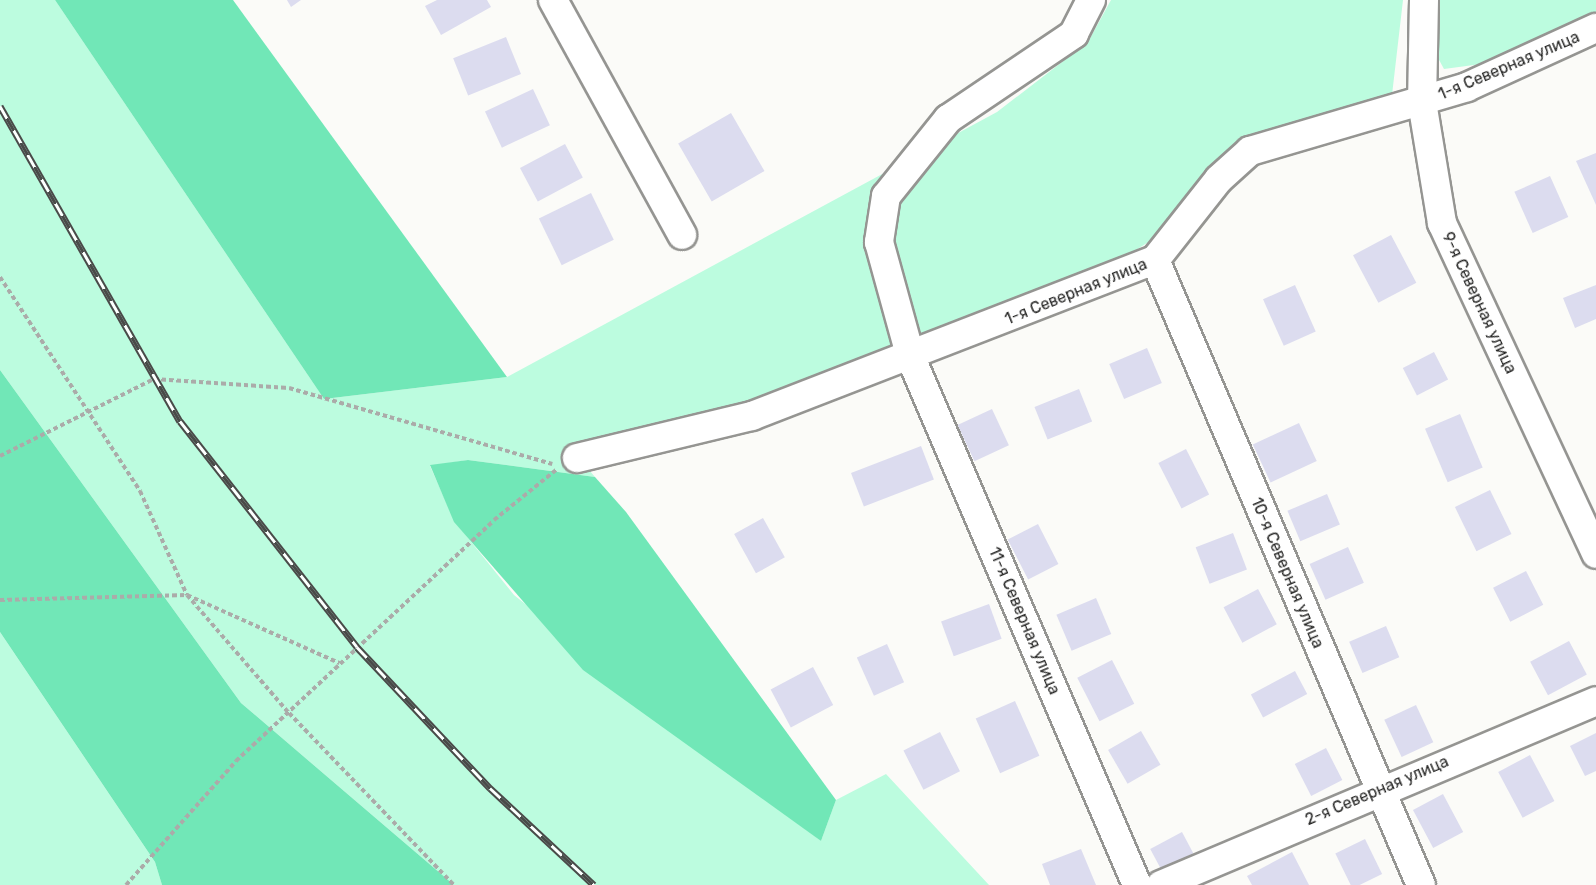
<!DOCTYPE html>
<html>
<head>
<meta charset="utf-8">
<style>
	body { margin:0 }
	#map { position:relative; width:1596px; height:885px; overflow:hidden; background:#fbfbf8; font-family:Rubik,sans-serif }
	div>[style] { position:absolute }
	.green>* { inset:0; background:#bcfcdf }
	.forest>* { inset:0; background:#71e7b7 }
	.building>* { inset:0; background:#dcdcef; transform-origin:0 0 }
	.path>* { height:4px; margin-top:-2px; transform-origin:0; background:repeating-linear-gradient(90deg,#ababa9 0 4.5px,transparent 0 7.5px) }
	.roads { filter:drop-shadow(2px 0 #959592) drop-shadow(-2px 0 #959592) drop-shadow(0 2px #959592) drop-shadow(0 -2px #959592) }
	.minor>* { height:28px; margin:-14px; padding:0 14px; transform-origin:14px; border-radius:14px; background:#fff }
	.rail>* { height:7px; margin-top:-3.5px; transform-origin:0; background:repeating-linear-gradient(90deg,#fff 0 14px,#4a4a49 0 28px); box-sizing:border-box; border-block:2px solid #4a4a49 }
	span { translate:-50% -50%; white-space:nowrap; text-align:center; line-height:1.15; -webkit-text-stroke:6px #fff; paint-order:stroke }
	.street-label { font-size:16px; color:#262625 }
</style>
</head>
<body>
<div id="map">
	<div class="green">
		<div style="clip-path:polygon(0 0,55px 0,324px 399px,507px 377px,997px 112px,1088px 42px,1111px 0,1403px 0,1392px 95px,1243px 141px,1215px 163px,1164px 232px,1136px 250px,749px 402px,568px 445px,595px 477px,468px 460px,430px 466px,455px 522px,514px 595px,821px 841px,836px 800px,886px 774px,989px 885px,454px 885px,241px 703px,0 370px)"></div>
		<div style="clip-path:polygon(1438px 0,1596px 0,1596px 19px,1496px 62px,1444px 69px,1438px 58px)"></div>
		<div style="clip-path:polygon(0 632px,155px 862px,162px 885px,0 885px)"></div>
	</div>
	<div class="forest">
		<div style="clip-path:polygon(55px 0,233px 0,507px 377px,324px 399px)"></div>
		<div style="clip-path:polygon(0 370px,241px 703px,454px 885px,162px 885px,155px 862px,0 632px)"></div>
		<div style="clip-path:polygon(468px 460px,595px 477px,626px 512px,836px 800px,821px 841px,583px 670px,454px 522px,430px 465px)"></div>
	</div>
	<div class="building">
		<div style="clip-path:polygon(287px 0,301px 0,291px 7px)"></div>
		<div style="clip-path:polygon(437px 0,487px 0,491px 7px,441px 35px,425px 6px)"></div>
		<div style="left:506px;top:37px;width:40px;height:57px;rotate:68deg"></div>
		<div style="left:533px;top:89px;width:40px;height:53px;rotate:65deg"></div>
		<div style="left:731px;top:113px;width:67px;height:61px;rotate:60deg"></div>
		<div style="left:565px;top:144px;width:38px;height:51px;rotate:62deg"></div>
		<div style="clip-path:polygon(1596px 153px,1596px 205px,1576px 161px)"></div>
		<div style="left:1550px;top:176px;width:45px;height:39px;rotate:66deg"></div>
		<div style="left:591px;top:193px;width:52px;height:58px;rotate:64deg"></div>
		<div style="left:1391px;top:235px;width:54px;height:43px;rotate:62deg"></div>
		<div style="left:1295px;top:285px;width:51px;height:35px;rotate:66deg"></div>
		<div style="clip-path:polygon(1596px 285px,1596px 319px,1575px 328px,1563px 298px)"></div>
		<div style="left:1147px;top:348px;width:38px;height:41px;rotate:67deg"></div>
		<div style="left:1434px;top:352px;width:31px;height:35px;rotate:63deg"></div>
		<div style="left:1079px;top:389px;width:35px;height:48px;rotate:68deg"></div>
		<div style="left:992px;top:409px;width:40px;height:38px;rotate:65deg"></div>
		<div style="left:1460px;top:414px;width:58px;height:38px;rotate:67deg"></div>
		<div style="left:1299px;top:423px;width:42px;height:51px;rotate:65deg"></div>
		<div style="left:921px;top:446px;width:36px;height:75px;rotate:69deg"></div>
		<div style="left:1186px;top:449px;width:51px;height:31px;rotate:63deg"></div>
		<div style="left:1490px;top:490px;width:49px;height:39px;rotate:64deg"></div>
		<div style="left:1327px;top:494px;width:33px;height:43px;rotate:67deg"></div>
		<div style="left:763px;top:518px;width:45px;height:33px;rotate:61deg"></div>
		<div style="left:1038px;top:524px;width:45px;height:34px;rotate:63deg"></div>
		<div style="left:1233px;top:533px;width:39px;height:40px;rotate:69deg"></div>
		<div style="left:1348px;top:547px;width:39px;height:42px;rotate:66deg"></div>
		<div style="left:1526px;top:571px;width:38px;height:37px;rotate:63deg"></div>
		<div style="left:1258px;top:589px;width:40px;height:39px;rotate:62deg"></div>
		<div style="left:1096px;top:598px;width:39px;height:43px;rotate:67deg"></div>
		<div style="left:989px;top:604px;width:37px;height:51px;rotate:70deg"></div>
		<div style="left:1386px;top:626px;width:34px;height:40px;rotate:67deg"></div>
		<div style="left:1569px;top:641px;width:38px;height:44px;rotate:62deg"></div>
		<div style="left:887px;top:644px;width:42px;height:33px;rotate:66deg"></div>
		<div style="left:1112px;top:660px;width:49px;height:39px;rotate:63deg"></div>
		<div style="left:813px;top:667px;width:43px;height:48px;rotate:62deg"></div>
		<div style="left:1295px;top:671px;width:26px;height:50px;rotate:62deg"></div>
		<div style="left:1015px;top:701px;width:60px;height:43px;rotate:66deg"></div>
		<div style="left:1416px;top:705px;width:41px;height:35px;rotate:65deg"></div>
		<div style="left:1141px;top:731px;width:39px;height:38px;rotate:60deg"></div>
		<div style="left:940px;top:732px;width:44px;height:41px;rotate:63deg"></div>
		<div style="clip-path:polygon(1596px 733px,1596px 771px,1585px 776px,1570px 746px)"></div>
		<div style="left:1326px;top:748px;width:36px;height:35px;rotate:63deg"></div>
		<div style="left:1530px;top:755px;width:52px;height:36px;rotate:62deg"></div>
		<div style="left:1443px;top:794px;width:43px;height:34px;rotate:62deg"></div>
		<div style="left:1182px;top:832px;width:24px;height:36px;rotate:62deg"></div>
		<div style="left:1365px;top:839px;width:39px;height:33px;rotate:64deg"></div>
		<div style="clip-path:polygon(1081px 849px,1096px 885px,1050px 885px,1042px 864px)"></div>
		<div style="clip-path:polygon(1292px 852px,1309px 885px,1252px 885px,1247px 876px)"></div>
	</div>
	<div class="path">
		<div style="left:0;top:277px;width:256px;rotate:56.8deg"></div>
		<div style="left:140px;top:491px;width:114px;rotate:65.7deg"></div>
		<div style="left:187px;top:595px;width:156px;rotate:49.2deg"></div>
		<div style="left:289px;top:713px;width:238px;rotate:46.2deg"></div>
		<div style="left:0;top:456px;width:172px;rotate:-26.6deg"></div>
		<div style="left:154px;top:379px;width:135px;rotate:3.8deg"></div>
		<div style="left:289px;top:388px;width:274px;rotate:16.1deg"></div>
		<div style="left:0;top:600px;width:187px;rotate:-1.5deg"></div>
		<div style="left:187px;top:595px;width:167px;rotate:24.1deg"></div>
		<div style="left:126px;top:885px;width:166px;rotate:-48.4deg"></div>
		<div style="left:236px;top:761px;width:353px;rotate:-43deg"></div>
		<div style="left:494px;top:520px;width:80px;rotate:-38.9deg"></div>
	</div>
	<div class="roads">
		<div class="minor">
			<div style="left:553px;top:0;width:268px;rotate:61.2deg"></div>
			<div style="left:1091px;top:0;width:38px;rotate:117deg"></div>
			<div style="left:1074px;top:34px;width:152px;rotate:146deg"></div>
			<div style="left:948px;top:119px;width:99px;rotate:128.8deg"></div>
			<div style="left:886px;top:196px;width:47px;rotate:98.7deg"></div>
			<div style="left:879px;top:242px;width:120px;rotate:74.6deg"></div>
			<div style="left:911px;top:358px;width:573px;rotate:66.79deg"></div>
			<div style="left:1424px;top:0;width:102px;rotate:91.1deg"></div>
			<div style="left:1422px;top:102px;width:123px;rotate:80.6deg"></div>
			<div style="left:1442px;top:223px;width:365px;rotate:65deg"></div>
			<div style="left:1155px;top:260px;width:679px;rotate:66.95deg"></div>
			<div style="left:577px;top:458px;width:180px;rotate:-13.5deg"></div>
			<div style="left:752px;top:416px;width:432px;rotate:-21.2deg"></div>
			<div style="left:1155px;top:260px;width:103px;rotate:-51.7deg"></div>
			<div style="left:1219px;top:179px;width:42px;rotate:-42.1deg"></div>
			<div style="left:1250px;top:151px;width:226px;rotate:-16.4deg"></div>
			<div style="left:1467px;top:87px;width:142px;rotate:-24.6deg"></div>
			<div style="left:1161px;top:885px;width:472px;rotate:-22.9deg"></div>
		</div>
	</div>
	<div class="rail">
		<div style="left:0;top:106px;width:363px;rotate:60.3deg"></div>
		<div style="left:180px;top:421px;width:287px;rotate:51.9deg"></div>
		<div style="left:357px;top:647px;width:194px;rotate:46.7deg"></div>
		<div style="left:490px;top:788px;width:142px;rotate:43deg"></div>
	</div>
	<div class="street-label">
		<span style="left:1509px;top:66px;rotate:-23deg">1-я Северная улица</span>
		<span style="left:1076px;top:292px;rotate:-22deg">1-я Северная улица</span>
		<span style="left:1479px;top:303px;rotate:65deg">9-я Северная улица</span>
		<span style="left:1287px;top:573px;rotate:67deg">10-я Северная улица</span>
		<span style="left:1024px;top:621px;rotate:67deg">11-я Северная улица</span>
		<span style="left:1377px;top:791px;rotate:-23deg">2-я Северная улица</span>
	</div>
</div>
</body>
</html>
